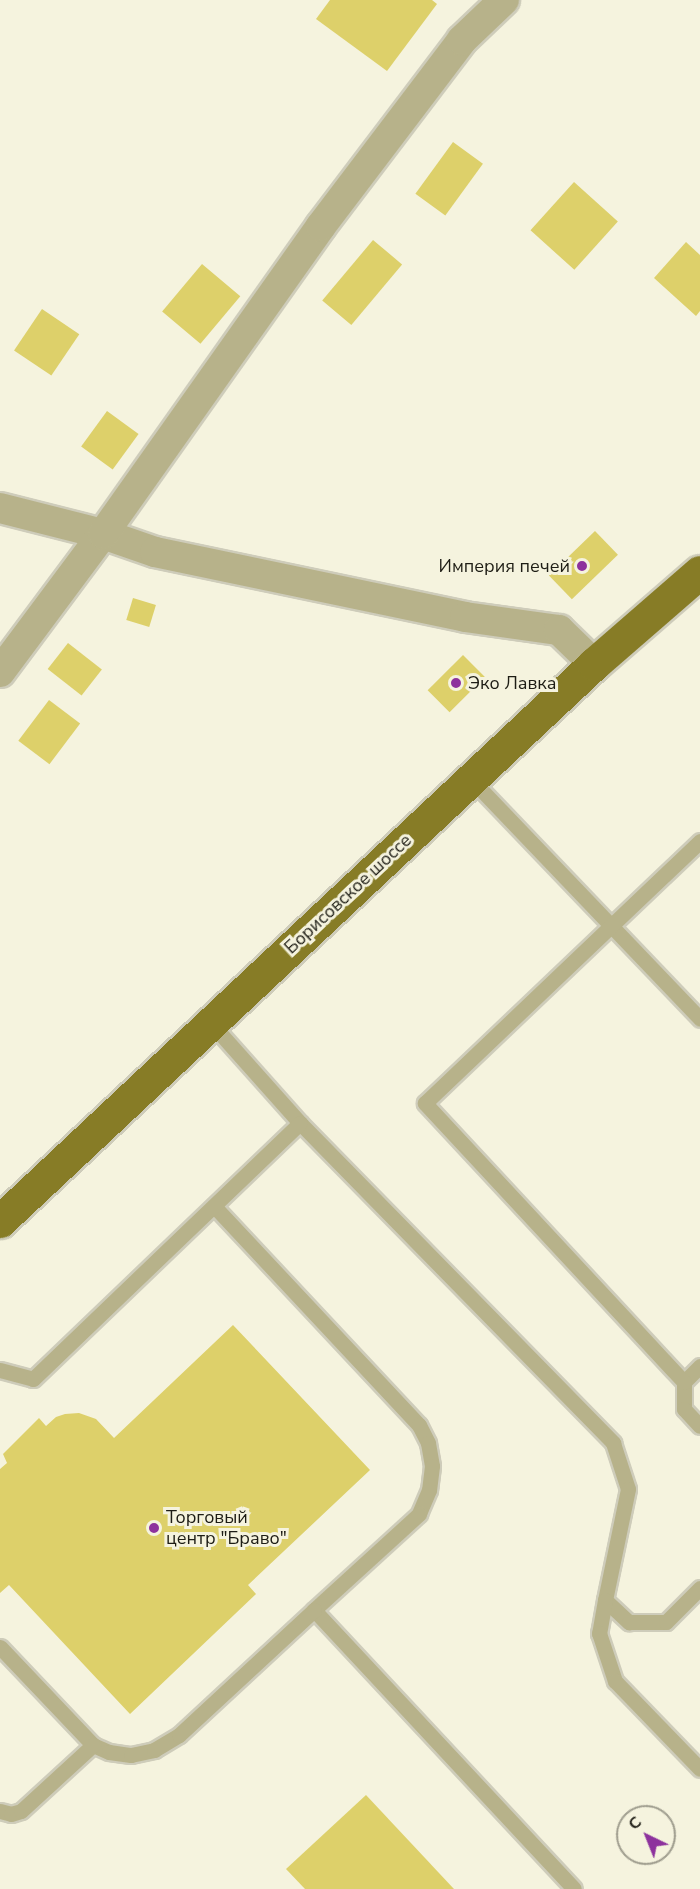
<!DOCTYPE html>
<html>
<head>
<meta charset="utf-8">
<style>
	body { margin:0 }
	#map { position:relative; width:700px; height:1889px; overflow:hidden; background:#f5f3de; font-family:"Nunito Sans",sans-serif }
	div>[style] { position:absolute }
	.building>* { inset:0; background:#ddd06a; transform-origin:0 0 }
	.roads { filter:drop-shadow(2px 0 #ceccba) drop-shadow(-2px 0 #ceccba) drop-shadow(0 2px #ceccba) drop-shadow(0 -2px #ceccba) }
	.lane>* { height:15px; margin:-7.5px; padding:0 7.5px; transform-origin:7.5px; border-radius:7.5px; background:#b7b28a }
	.street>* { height:30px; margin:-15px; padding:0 15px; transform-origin:15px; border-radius:15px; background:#b7b28a }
	.primary>* { height:33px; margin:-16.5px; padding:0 16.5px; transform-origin:16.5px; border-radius:16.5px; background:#877c26 }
	.dots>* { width:16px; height:16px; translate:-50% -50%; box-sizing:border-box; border:3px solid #f5f3de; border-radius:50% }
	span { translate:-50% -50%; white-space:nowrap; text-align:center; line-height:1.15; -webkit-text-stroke:6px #f5f3de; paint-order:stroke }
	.poi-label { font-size:18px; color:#1e1d15 }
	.right { translate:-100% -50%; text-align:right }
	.left { translate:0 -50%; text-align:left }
	.street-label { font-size:18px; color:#1e1d15 }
	.north { position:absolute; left:616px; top:1805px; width:60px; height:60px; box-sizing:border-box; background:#f5f3de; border:2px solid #9f9d8e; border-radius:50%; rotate:317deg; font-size:16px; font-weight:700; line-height:24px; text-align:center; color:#1e1d15 }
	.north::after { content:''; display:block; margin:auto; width:21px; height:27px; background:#8d329d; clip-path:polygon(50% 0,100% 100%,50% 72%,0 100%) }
</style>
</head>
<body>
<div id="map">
	<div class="building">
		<div style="clip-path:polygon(330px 0,432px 0,437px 4px,387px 71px,316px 19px)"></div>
		<div style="left:453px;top:142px;width:37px;height:64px;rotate:36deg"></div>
		<div style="left:574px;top:182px;width:59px;height:65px;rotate:42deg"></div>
		<div style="left:373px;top:240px;width:38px;height:79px;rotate:40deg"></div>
		<div style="clip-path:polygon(686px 242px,700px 255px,700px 311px,696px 316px,654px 278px)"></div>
		<div style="left:202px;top:264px;width:50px;height:62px;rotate:40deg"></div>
		<div style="left:42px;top:309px;width:45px;height:50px;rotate:34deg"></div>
		<div style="left:107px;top:411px;width:39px;height:44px;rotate:36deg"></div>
		<div style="left:595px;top:531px;width:33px;height:64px;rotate:46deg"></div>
		<div style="left:133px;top:598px;width:24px;height:23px;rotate:17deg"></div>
		<div style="left:68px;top:643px;width:43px;height:33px;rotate:38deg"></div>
		<div style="left:463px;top:655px;width:31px;height:50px;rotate:45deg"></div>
		<div style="left:49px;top:700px;width:39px;height:51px;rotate:37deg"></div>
		<div style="clip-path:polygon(233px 1325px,370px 1470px,248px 1585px,256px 1594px,130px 1714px,9px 1585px,0 1593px,0 1469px,7px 1463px,3px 1454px,39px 1418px,46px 1426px,56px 1417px,65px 1414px,79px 1413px,96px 1419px,114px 1438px)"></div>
		<div style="clip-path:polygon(366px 1795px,454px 1889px,305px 1889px,286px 1869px)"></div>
	</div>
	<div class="roads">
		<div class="lane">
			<div style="left:470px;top:778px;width:333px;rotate:46.3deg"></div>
			<div style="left:211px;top:1023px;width:134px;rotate:48.3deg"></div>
			<div style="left:300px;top:1123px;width:448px;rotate:45.6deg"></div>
			<div style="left:613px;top:1443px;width:48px;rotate:71.9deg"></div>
			<div style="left:628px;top:1489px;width:113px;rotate:101.7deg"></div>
			<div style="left:605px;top:1600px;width:33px;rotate:43deg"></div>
			<div style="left:629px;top:1622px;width:37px"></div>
			<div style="left:666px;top:1622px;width:48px;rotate:-45deg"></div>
			<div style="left:214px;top:1206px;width:300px;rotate:46.9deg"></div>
			<div style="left:419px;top:1425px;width:20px;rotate:63deg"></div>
			<div style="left:428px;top:1443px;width:23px;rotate:80deg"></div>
			<div style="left:432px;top:1466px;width:24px;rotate:97deg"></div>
			<div style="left:429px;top:1490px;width:26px;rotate:113deg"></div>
			<div style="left:419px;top:1514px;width:142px;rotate:137.6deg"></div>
			<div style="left:314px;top:1610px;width:381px;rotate:47deg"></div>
			<div style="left:700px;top:1366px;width:23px;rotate:135deg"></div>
			<div style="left:684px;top:1382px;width:27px;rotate:90deg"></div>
			<div style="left:684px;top:1409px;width:23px;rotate:47deg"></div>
			<div style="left:0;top:1370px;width:34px;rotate:15deg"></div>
			<div style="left:33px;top:1379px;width:370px;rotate:-43.8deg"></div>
			<div style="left:684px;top:1382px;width:381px;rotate:-132.9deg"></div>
			<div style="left:425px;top:1103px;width:380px;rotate:-43.6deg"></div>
			<div style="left:605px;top:1600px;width:34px;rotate:100deg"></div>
			<div style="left:599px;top:1633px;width:51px;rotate:71.6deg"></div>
			<div style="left:615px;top:1681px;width:122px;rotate:46deg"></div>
			<div style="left:0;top:1647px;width:135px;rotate:46.5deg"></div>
			<div style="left:93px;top:1745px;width:17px;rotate:24deg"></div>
			<div style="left:109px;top:1752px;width:22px;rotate:8deg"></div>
			<div style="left:131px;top:1755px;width:24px;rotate:-12deg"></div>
			<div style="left:154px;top:1750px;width:29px;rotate:-31deg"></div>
			<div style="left:179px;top:1735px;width:184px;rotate:-42.8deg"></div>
			<div style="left:0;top:1811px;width:11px;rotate:15deg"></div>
			<div style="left:11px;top:1814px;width:10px;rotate:-17deg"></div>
			<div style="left:21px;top:1811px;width:98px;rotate:-42.5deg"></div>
		</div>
		<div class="street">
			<div style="left:0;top:508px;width:106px;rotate:14.2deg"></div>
			<div style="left:103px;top:534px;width:55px;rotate:19.1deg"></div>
			<div style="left:155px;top:552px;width:317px;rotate:11.8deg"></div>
			<div style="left:465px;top:617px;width:95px;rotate:7.9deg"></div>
			<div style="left:559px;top:630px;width:49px;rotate:44.2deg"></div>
			<div style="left:0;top:672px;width:172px;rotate:-53.3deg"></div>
			<div style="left:103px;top:534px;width:377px;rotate:-54.7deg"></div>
			<div style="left:321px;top:226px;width:233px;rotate:-52.8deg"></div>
			<div style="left:462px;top:40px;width:58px;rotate:-43.6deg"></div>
		</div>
		<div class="primary">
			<div style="left:0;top:1221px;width:814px;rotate:-43.16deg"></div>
			<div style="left:594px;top:664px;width:140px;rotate:-41deg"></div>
		</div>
	</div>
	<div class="dots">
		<div style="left:582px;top:566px;background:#8d329d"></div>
		<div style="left:456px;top:683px;background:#8d329d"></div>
		<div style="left:154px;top:1528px;background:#8d329d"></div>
	</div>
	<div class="poi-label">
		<span class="right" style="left:570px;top:566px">Империя печей</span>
		<span class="left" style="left:468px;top:683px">Эко Лавка</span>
		<span class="left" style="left:166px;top:1528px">Торговый<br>центр "Браво"</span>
	</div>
	<div class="street-label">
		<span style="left:348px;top:894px;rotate:-43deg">Борисовское шоссе</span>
	</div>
	<div class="north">С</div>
</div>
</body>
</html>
